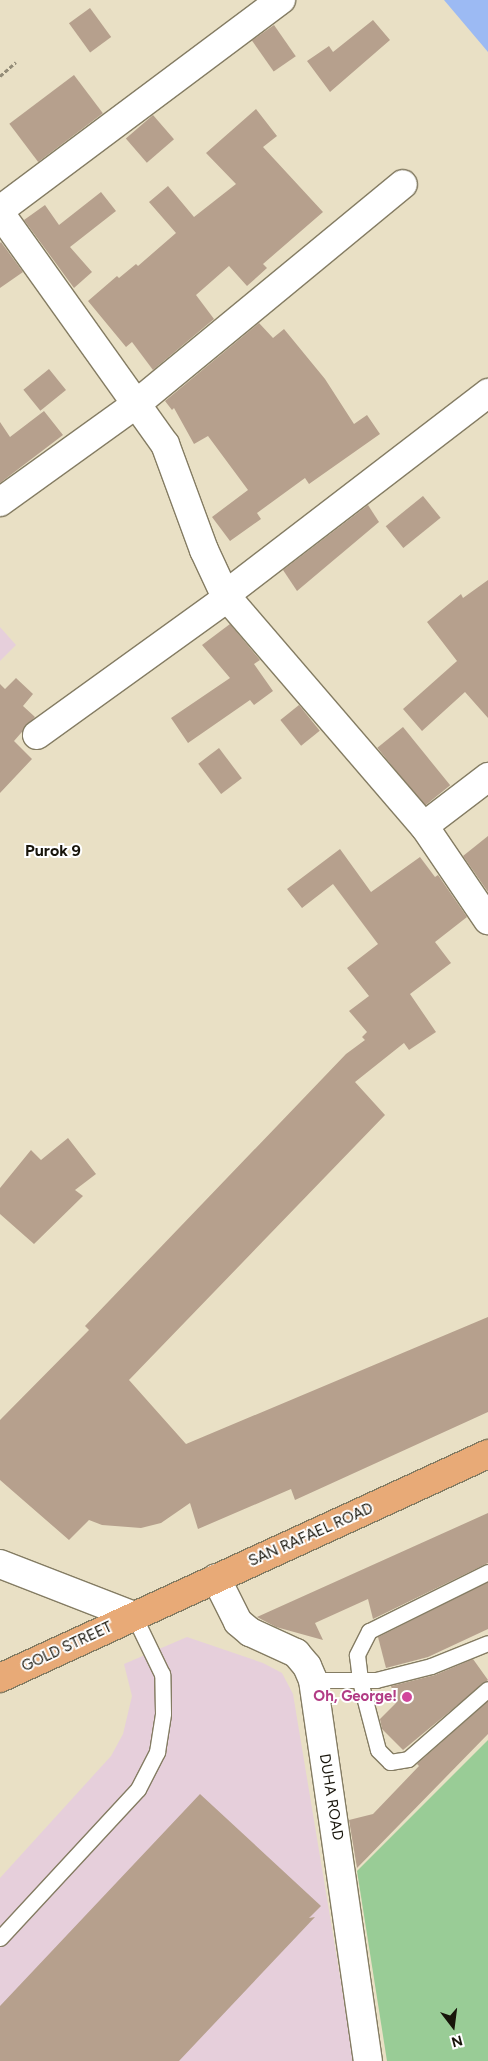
<!DOCTYPE html>
<html>
<head>
<meta charset="utf-8">
<style>
	body { margin:0 }
	#map { position:relative; width:488px; height:2061px; overflow:hidden; background:#e9e0c5; font-family:Figtree,sans-serif }
	div>[style] { position:absolute }
	.industrial>* { inset:0; background:#e6cfdb }
	.green>* { inset:0; background:#99cc96 }
	.water>* { inset:0; background:#9cbaf3 }
	.building>* { inset:0; background:#b6a08d; transform-origin:0 0 }
	.path>* { height:3px; margin-top:-1.5px; transform-origin:0; background:repeating-linear-gradient(90deg,#938c78 0 4px,transparent 0 6.5px) }
	.roads { filter:drop-shadow(1px 0 #847c63) drop-shadow(-1px 0 #847c63) drop-shadow(0 1px #847c63) drop-shadow(0 -1px #847c63) }
	.service>* { height:15px; margin:-7.5px; padding:0 7.5px; transform-origin:7.5px; border-radius:7.5px; background:#fff }
	.minor>* { height:28px; margin:-14px; padding:0 14px; transform-origin:14px; border-radius:14px; background:#fff }
	.tertiary>* { height:28px; margin:-14px; padding:0 14px; transform-origin:14px; border-radius:14px; background:#fff }
	.primary>* { height:28px; margin:-14px; padding:0 14px; transform-origin:14px; border-radius:14px; background:#e8aa77 }
	.dots>* { width:14px; height:14px; translate:-50% -50%; box-sizing:border-box; border:2px solid #fff; border-radius:50% }
	span { translate:-50% -50%; white-space:nowrap; text-align:center; line-height:1.15; -webkit-text-stroke:4px #fff; paint-order:stroke }
	.street-label { font-size:15px; color:#18150b }
	.hotel-label { font-size:15px; color:#b23c85; font-weight:700 }
	.right { translate:-100% -50%; text-align:right }
	.neighbourhood-label { font-size:16px; color:#18150b; font-weight:700 }
	.north { position:absolute; left:428px; top:2001px; width:50px; height:50px; -webkit-text-stroke:4px #fff; paint-order:stroke; rotate:165deg; font-size:14px; font-weight:700; line-height:20px; text-align:center; color:#18150b }
	.north::after { content:''; display:block; margin:auto; width:18px; height:22px; background:#18150b; clip-path:polygon(50% 0,100% 100%,50% 72%,0 100%) }
</style>
</head>
<body>
<div id="map">
	<div class="industrial">
		<div style="clip-path:polygon(0 627px,16px 645px,0 661px)"></div>
		<div style="clip-path:polygon(187px 1637px,263px 1663px,282px 1673px,293px 1694px,354px 2061px,0 2061px,0 1878px,111px 1756px,123px 1734px,132px 1696px,124px 1664px)"></div>
	</div>
	<div class="green">
		<div style="clip-path:polygon(488px 1740px,488px 2061px,387px 2061px,357px 1871px)"></div>
	</div>
	<div class="water">
		<div style="clip-path:polygon(444px 0,488px 0,488px 52px)"></div>
	</div>
	<div class="building">
		<div style="left:90px;top:8px;width:36px;height:26px;rotate:54deg"></div>
		<div style="clip-path:polygon(373px 20px,390px 40px,330px 92px,307px 61px,329px 46px,333px 52px)"></div>
		<div style="left:274px;top:25px;width:38px;height:27px;rotate:55deg"></div>
		<div style="left:74px;top:75px;width:48px;height:81px;rotate:53deg"></div>
		<div style="clip-path:polygon(256px 109px,277px 136px,263px 147px,323px 212px,263px 264px,267px 268px,247px 286px,229px 266px,196px 295px,214px 319px,153px 370px,132px 342px,126px 347px,88px 301px,117px 276px,119px 278px,136px 264px,138px 266px,176px 233px,149px 202px,168px 186px,194px 217px,236px 184px,206px 153px)"></div>
		<div style="left:153px;top:115px;width:32px;height:36px;rotate:49deg"></div>
		<div style="clip-path:polygon(101px 192px,116px 211px,70px 247px,92px 272px,74px 288px,24px 220px,45px 205px,59px 225px)"></div>
		<div style="clip-path:polygon(1px 242px,23px 272px,0 288px,0 243px)"></div>
		<div style="clip-path:polygon(259px 323px,273px 338px,284px 329px,325px 379px,354px 424px,367px 415px,380px 434px,309px 484px,305px 478px,257px 513px,261px 519px,230px 541px,212px 517px,248px 490px,208px 436px,194px 444px,174px 408px,172px 410px,165px 401px)"></div>
		<div style="left:49px;top:369px;width:27px;height:33px;rotate:51deg"></div>
		<div style="clip-path:polygon(44px 411px,63px 435px,0 483px,0 422px,10px 437px)"></div>
		<div style="left:423px;top:496px;width:28px;height:48px;rotate:51deg"></div>
		<div style="clip-path:polygon(368px 505px,379px 522px,297px 591px,283px 570px)"></div>
		<div style="clip-path:polygon(488px 580px,488px 718px,465px 692px,422px 731px,403px 709px,457px 661px,427px 622px,461px 594px,463px 598px)"></div>
		<div style="clip-path:polygon(230px 624px,260px 660px,254px 664px,273px 691px,254px 705px,250px 700px,188px 743px,171px 718px,230px 678px,202px 645px)"></div>
		<div style="clip-path:polygon(16px 678px,33px 694px,23px 706px,35px 717px,14px 741px,32px 759px,0 793px,0 684px,5px 689px)"></div>
		<div style="left:299px;top:705px;width:33px;height:24px;rotate:51deg"></div>
		<div style="left:403px;top:727px;width:75px;height:33px;rotate:51deg"></div>
		<div style="left:219px;top:748px;width:38px;height:26px;rotate:53deg"></div>
		<div style="clip-path:polygon(488px 836px,488px 892px,463px 856px)"></div>
		<div style="clip-path:polygon(340px 849px,371px 892px,420px 857px,435px 877px,438px 875px,467px 917px,435px 942px,451px 963px,410px 994px,436px 1032px,409px 1050px,404px 1043px,355px 1082px,385px 1115px,129px 1380px,186px 1444px,488px 1317px,488px 1412px,295px 1500px,291px 1489px,198px 1529px,190px 1503px,161px 1523px,141px 1528px,102px 1525px,89px 1520px,69px 1540px,0 1480px,0 1420px,89px 1330px,85px 1326px,346px 1054px,365px 1040px,362px 1037px,367px 1032px,349px 1011px,369px 996px,347px 968px,378px 944px,333px 884px,302px 908px,287px 889px)"></div>
		<div style="clip-path:polygon(68px 1138px,96px 1174px,75px 1190px,83px 1196px,34px 1244px,0 1214px,0 1188px,31px 1150px,41px 1160px)"></div>
		<div style="clip-path:polygon(488px 1513px,488px 1563px,373px 1619px,368px 1599px,315px 1623px,323px 1640px,276px 1627px,257px 1617px)"></div>
		<div style="clip-path:polygon(488px 1582px,488px 1629px,428px 1657px,386px 1668px,378px 1637px)"></div>
		<div style="clip-path:polygon(473px 1659px,488px 1680px,403px 1750px,382px 1729px,380px 1719px,396px 1703px,391px 1686px,435px 1675px)"></div>
		<div style="clip-path:polygon(488px 1701px,488px 1734px,357px 1868px,349px 1820px,373px 1814px,419px 1766px,417px 1764px)"></div>
		<div style="clip-path:polygon(200px 1794px,321px 1906px,309px 1918px,315px 1917px,179px 2061px,0 2061px,0 2006px)"></div>
	</div>
	<div class="path">
		<div style="left:0;top:76px;width:21px;rotate:-41deg"></div>
	</div>
	<div class="roads">
		<div class="service">
			<div style="left:488px;top:1572px;width:133px;rotate:153.6deg"></div>
			<div style="left:369px;top:1631px;width:27px;rotate:117deg"></div>
			<div style="left:357px;top:1655px;width:26px;rotate:83deg"></div>
			<div style="left:360px;top:1681px;width:71px;rotate:75.4deg"></div>
			<div style="left:378px;top:1750px;width:17px;rotate:45deg"></div>
			<div style="left:390px;top:1762px;width:18px;rotate:-9deg"></div>
			<div style="left:408px;top:1759px;width:106px;rotate:-41.2deg"></div>
			<div style="left:313px;top:1680px;width:63px"></div>
			<div style="left:376px;top:1680px;width:57px;rotate:-14.3deg"></div>
			<div style="left:431px;top:1666px;width:61px;rotate:-22deg"></div>
			<div style="left:0;top:1938px;width:203px;rotate:-47.2deg"></div>
			<div style="left:138px;top:1789px;width:42px;rotate:-62.8deg"></div>
			<div style="left:157px;top:1752px;width:39px;rotate:-81deg"></div>
			<div style="left:163px;top:1713px;width:39px;rotate:-91deg"></div>
			<div style="left:162px;top:1674px;width:64px;rotate:-115.8deg"></div>
		</div>
		<div class="minor">
			<div style="left:0;top:210px;width:351px;rotate:-36.8deg"></div>
			<div style="left:0;top:213px;width:284px;rotate:54.5deg"></div>
			<div style="left:165px;top:444px;width:113px;rotate:69.8deg"></div>
			<div style="left:204px;top:550px;width:50px;rotate:65deg"></div>
			<div style="left:225px;top:595px;width:305px;rotate:49.3deg"></div>
			<div style="left:424px;top:826px;width:114px;rotate:55.8deg"></div>
			<div style="left:0;top:502px;width:166px;rotate:-35.7deg"></div>
			<div style="left:135px;top:405px;width:347px;rotate:-39.5deg"></div>
			<div style="left:37px;top:735px;width:226px;rotate:-35.8deg"></div>
			<div style="left:220px;top:603px;width:9px;rotate:-58deg"></div>
			<div style="left:225px;top:595px;width:332px;rotate:-37.5deg"></div>
			<div style="left:424px;top:826px;width:81px;rotate:-37.4deg"></div>
			<div style="left:216px;top:1578px;width:49px;rotate:63.4deg"></div>
			<div style="left:238px;top:1622px;width:16px;rotate:40deg"></div>
			<div style="left:250px;top:1632px;width:51px;rotate:24.5deg"></div>
			<div style="left:296px;top:1653px;width:17px;rotate:50deg"></div>
			<div style="left:307px;top:1666px;width:15px;rotate:67deg"></div>
			<div style="left:313px;top:1680px;width:385px;rotate:81.8deg"></div>
		</div>
		<div class="tertiary">
			<div style="left:0;top:1564px;width:144px;rotate:21.2deg"></div>
		</div>
		<div class="primary">
			<div style="left:0;top:1678px;width:537px;rotate:-24.66deg"></div>
		</div>
	</div>
	<div class="dots">
		<div style="left:407px;top:1697px;background:#d1479c"></div>
	</div>
	<div class="street-label">
		<span style="left:311px;top:1535px;rotate:-24deg">SAN RAFAEL ROAD</span>
		<span style="left:67px;top:1647px;rotate:-25deg">GOLD STREET</span>
		<span style="left:331px;top:1797px;rotate:81deg">DUHA ROAD</span>
	</div>
	<div class="hotel-label">
		<span class="right" style="left:397px;top:1697px">Oh, George!</span>
	</div>
	<div class="neighbourhood-label">
		<span style="left:53px;top:851px">Purok 9</span>
	</div>
	<div class="north">N</div>
</div>
</body>
</html>
